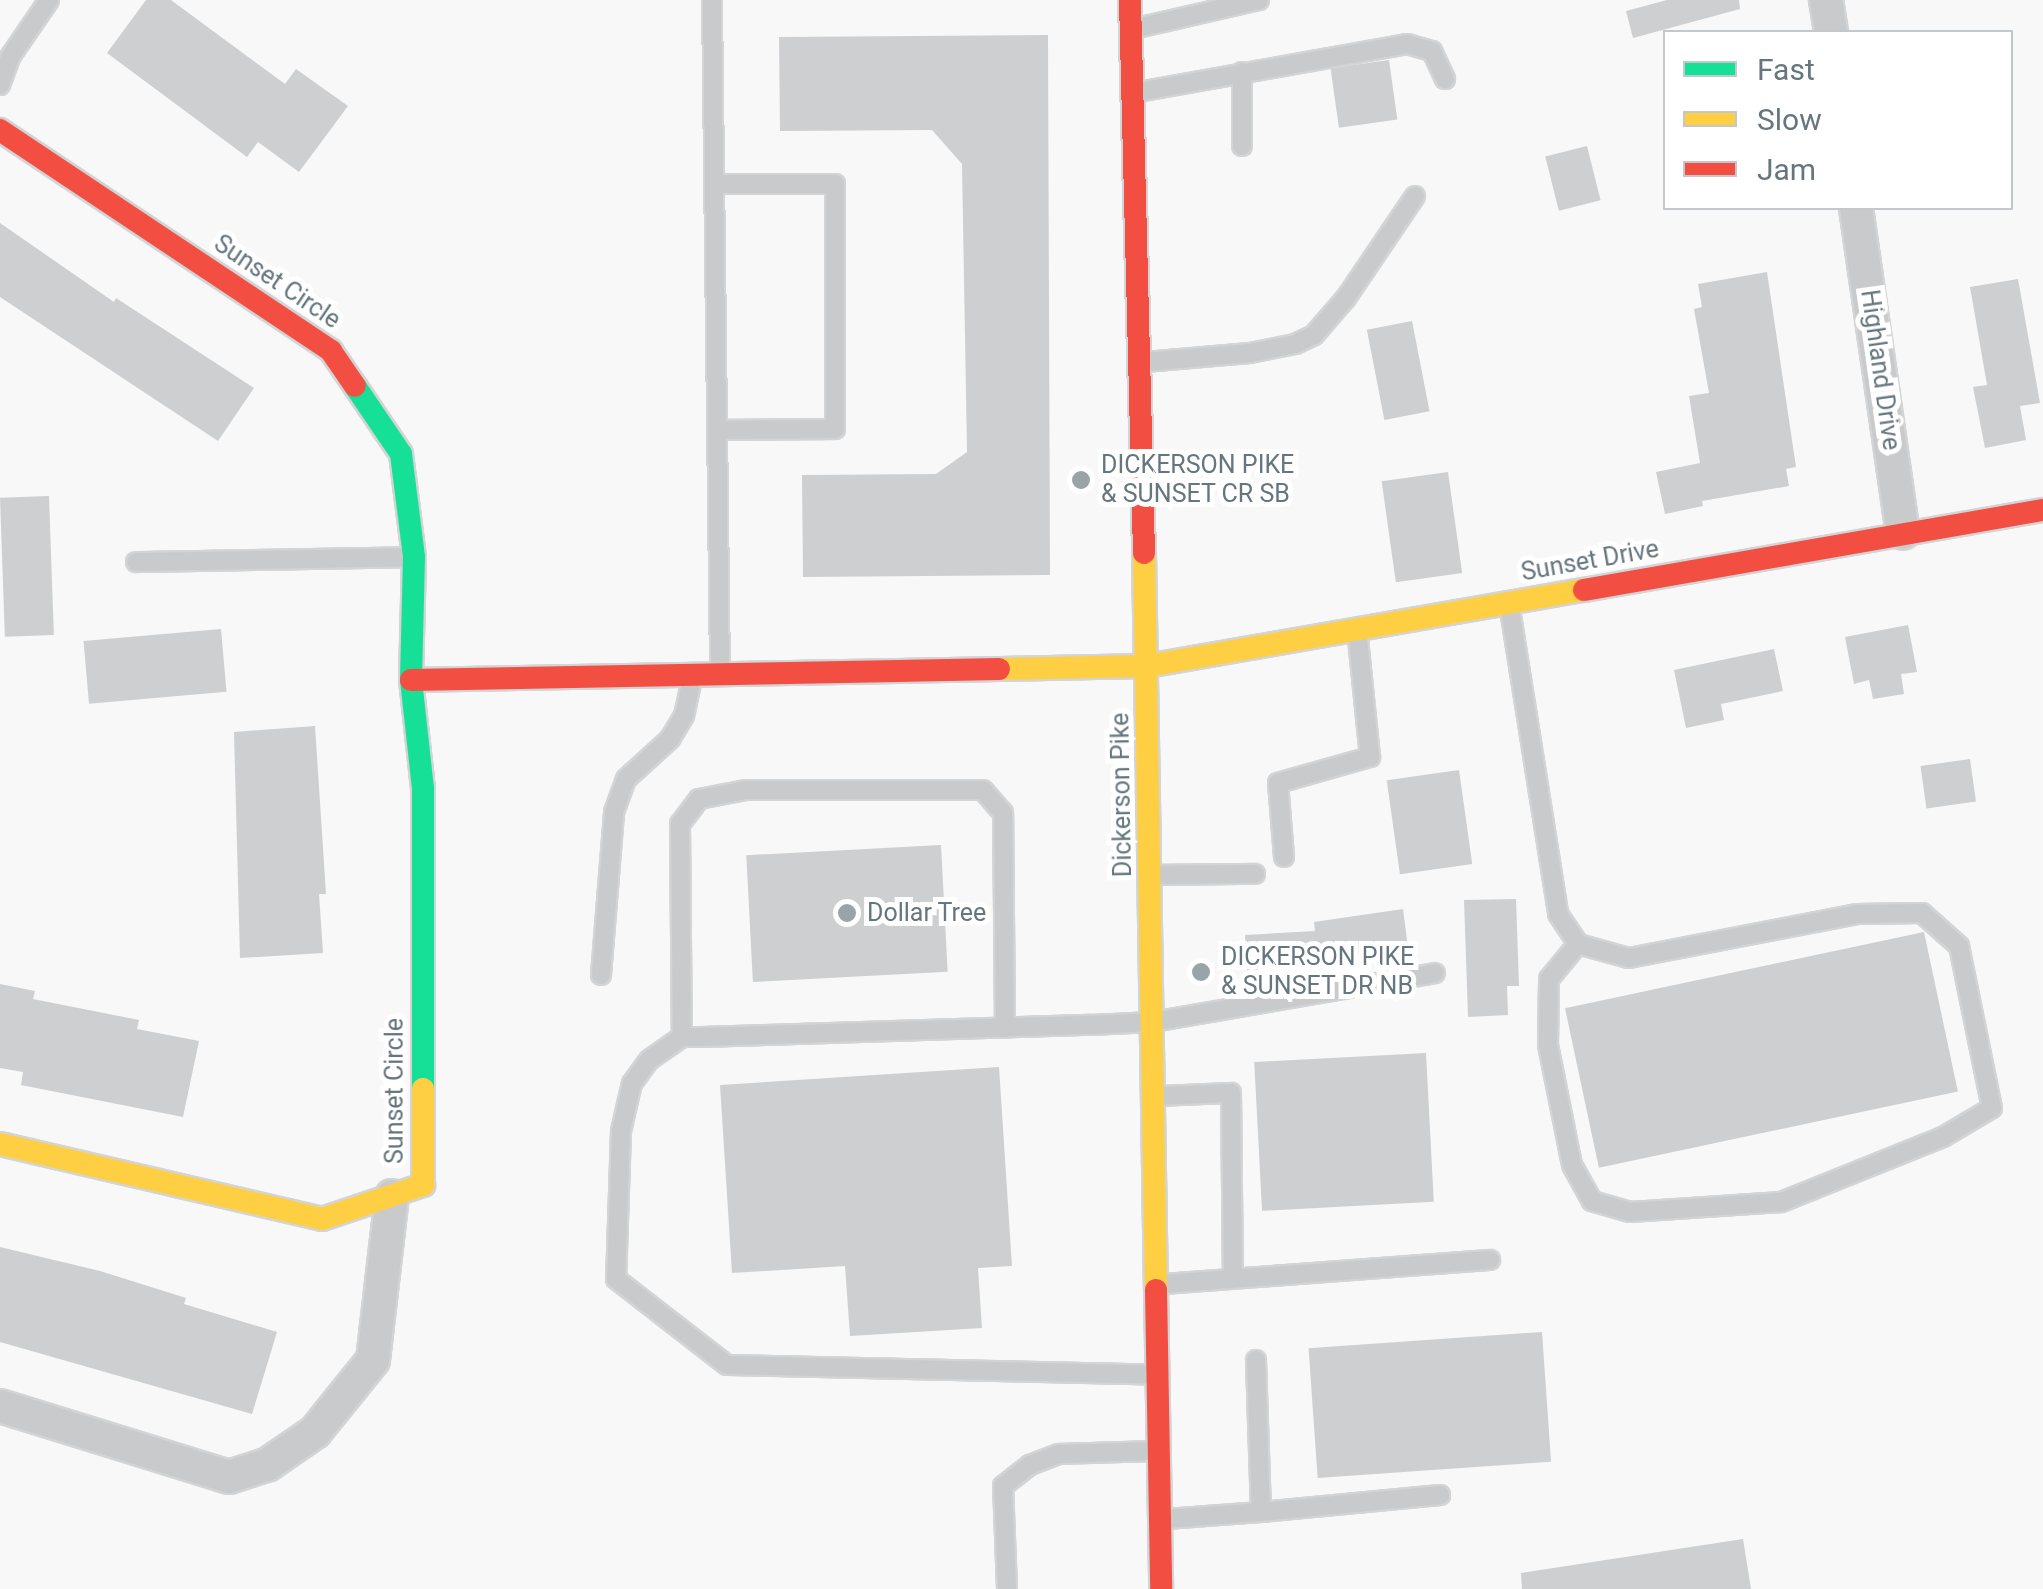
<!DOCTYPE html>
<html>
<head>
<meta charset="utf-8">
<style>
	body { margin:0 }
	#map { position:relative; width:2043px; height:1589px; overflow:hidden; background:#f8f8f8; font-family:Roboto,sans-serif }
	div>[style] { position:absolute }
	.building>* { inset:0; background:#cdcfd0; transform-origin:0 0 }
	.roads { filter:drop-shadow(2px 0 #d3d4d5) drop-shadow(-2px 0 #d3d4d5) drop-shadow(0 2px #d3d4d5) drop-shadow(0 -2px #d3d4d5) }
	.lane>* { height:18px; margin:-9px; padding:0 9px; transform-origin:9px; border-radius:9px; background:#c9cacb }
	.street>* { height:32px; margin:-16px; padding:0 16px; transform-origin:16px; border-radius:16px; background:#c9cacb }
	.fast>* { height:22px; margin:-11px; padding:0 11px; transform-origin:11px; border-radius:11px; background:#16e098 }
	.slow>* { height:22px; margin:-11px; padding:0 11px; transform-origin:11px; border-radius:11px; background:#ffcf43 }
	.jam>* { height:22px; margin:-11px; padding:0 11px; transform-origin:11px; border-radius:11px; background:#f24e42 }
	.dots>* { width:28px; height:28px; translate:-50% -50%; box-sizing:border-box; border:5px solid #fff; border-radius:50% }
	span { translate:-50% -50%; white-space:nowrap; text-align:center; line-height:1.15; -webkit-text-stroke:10px #fff; paint-order:stroke }
	.street-label { font-size:25px; color:#66767e }
	.poi-label { font-size:25px; color:#66767e }
	.left { translate:0 -50%; text-align:left }
	.legend { position:absolute; left:1663px; top:30px; width:350px; height:180px; box-sizing:border-box; background:#fff; border:2px solid #c2c8cb; margin:0; padding:12px 18px; list-style:none; font-size:30px; color:#66767e }
	.legend li { display:flex; align-items:center; gap:20px; height:50px }
	.legend b { width:50px; border:2px solid #c2c8cb }
</style>
</head>
<body>
<div id="map">
	<div class="building">
		<div style="clip-path:polygon(146px 0,171px 0,285px 84px,296px 69px,348px 106px,299px 172px,258px 142px,247px 157px,107px 53px)"></div>
		<div style="clip-path:polygon(1667px 0,1739px 0,1740px 9px,1633px 38px,1626px 11px)"></div>
		<div style="clip-path:polygon(1048px 35px,1050px 575px,803px 577px,802px 475px,936px 474px,967px 452px,962px 164px,932px 130px,780px 131px,779px 37px)"></div>
		<div style="left:1389px;top:60px;width:60px;height:59px;rotate:82deg"></div>
		<div style="left:1587px;top:146px;width:56px;height:43px;rotate:76deg"></div>
		<div style="clip-path:polygon(0 223px,114px 302px,116px 298px,254px 388px,218px 441px,0 297px)"></div>
		<div style="clip-path:polygon(1767px 272px,1796px 467px,1786px 469px,1789px 486px,1702px 501px,1703px 506px,1665px 514px,1656px 472px,1700px 463px,1689px 396px,1709px 393px,1694px 309px,1702px 307px,1698px 284px)"></div>
		<div style="clip-path:polygon(2018px 279px,2040px 403px,2020px 406px,2026px 440px,1985px 448px,1973px 387px,1987px 385px,1970px 287px)"></div>
		<div style="left:1412px;top:321px;width:92px;height:46px;rotate:79deg"></div>
		<div style="left:1448px;top:472px;width:102px;height:67px;rotate:82deg"></div>
		<div style="left:49px;top:496px;width:139px;height:49px;rotate:88deg"></div>
		<div style="clip-path:polygon(1908px 625px,1917px 672px,1901px 674px,1904px 694px,1873px 699px,1869px 680px,1854px 684px,1845px 637px)"></div>
		<div style="left:221px;top:629px;width:63px;height:138px;rotate:85deg"></div>
		<div style="clip-path:polygon(1774px 649px,1783px 691px,1721px 704px,1724px 720px,1686px 728px,1674px 670px)"></div>
		<div style="clip-path:polygon(315px 726px,326px 894px,319px 894px,323px 953px,240px 958px,234px 732px)"></div>
		<div style="left:1970px;top:759px;width:43px;height:50px;rotate:82deg"></div>
		<div style="left:1459px;top:770px;width:95px;height:73px;rotate:82deg"></div>
		<div style="left:941px;top:845px;width:127px;height:195px;rotate:87deg"></div>
		<div style="clip-path:polygon(1516px 899px,1519px 986px,1507px 986px,1508px 1015px,1468px 1017px,1464px 900px)"></div>
		<div style="clip-path:polygon(1403px 909px,1408px 948px,1312px 961px,1312px 968px,1247px 972px,1245px 935px,1315px 931px,1314px 922px)"></div>
		<div style="left:1924px;top:932px;width:163px;height:367px;rotate:78deg"></div>
		<div style="clip-path:polygon(0 984px,35px 991px,33px 999px,139px 1020px,137px 1029px,199px 1041px,183px 1117px,21px 1085px,23px 1072px,0 1068px)"></div>
		<div style="left:1426px;top:1053px;width:149px;height:172px;rotate:87deg"></div>
		<div style="clip-path:polygon(999px 1067px,1012px 1266px,978px 1268px,982px 1328px,850px 1336px,845px 1266px,732px 1273px,720px 1085px)"></div>
		<div style="clip-path:polygon(0 1247px,100px 1271px,186px 1298px,184px 1304px,277px 1332px,252px 1414px,0 1342px)"></div>
		<div style="left:1542px;top:1332px;width:130px;height:234px;rotate:86deg"></div>
		<div style="clip-path:polygon(1743px 1539px,1751px 1589px,1522px 1589px,1521px 1573px)"></div>
	</div>
	<div class="roads">
		<div class="lane">
			<div style="left:712px;top:0;width:673px;rotate:89.32deg"></div>
			<div style="left:1137px;top:28px;width:125px;rotate:-12.9deg"></div>
			<div style="left:0;top:85px;width:30px;rotate:-70deg"></div>
			<div style="left:10px;top:57px;width:69px;rotate:-55.6deg"></div>
			<div style="left:1138px;top:92px;width:273px;rotate:-10.1deg"></div>
			<div style="left:1407px;top:44px;width:26px;rotate:16deg"></div>
			<div style="left:1432px;top:51px;width:31px;rotate:65deg"></div>
			<div style="left:1242px;top:146px;width:74px;rotate:-90deg"></div>
			<div style="left:714px;top:184px;width:121px"></div>
			<div style="left:835px;top:184px;width:245px;rotate:90deg"></div>
			<div style="left:835px;top:429px;width:118px;rotate:179.5deg"></div>
			<div style="left:1145px;top:362px;width:105px;rotate:-4.9deg"></div>
			<div style="left:1250px;top:353px;width:46px;rotate:-11.3deg"></div>
			<div style="left:1295px;top:344px;width:21px;rotate:-25deg"></div>
			<div style="left:1314px;top:335px;width:49px;rotate:-49.1deg"></div>
			<div style="left:1346px;top:298px;width:123px;rotate:-55.9deg"></div>
			<div style="left:136px;top:562px;width:278px;rotate:-1deg"></div>
			<div style="left:1509px;top:603px;width:315px;rotate:81deg"></div>
			<div style="left:1558px;top:914px;width:36px;rotate:56deg"></div>
			<div style="left:1578px;top:944px;width:53px;rotate:15.4deg"></div>
			<div style="left:1629px;top:958px;width:232px;rotate:-10.9deg"></div>
			<div style="left:1857px;top:914px;width:65px;rotate:-0.9deg"></div>
			<div style="left:1922px;top:913px;width:50px;rotate:41.7deg"></div>
			<div style="left:1959px;top:946px;width:165px;rotate:78.5deg"></div>
			<div style="left:1992px;top:1108px;width:57px;rotate:149.4deg"></div>
			<div style="left:1943px;top:1137px;width:175px;rotate:158.1deg"></div>
			<div style="left:1781px;top:1202px;width:151px;rotate:176.2deg"></div>
			<div style="left:1630px;top:1212px;width:40px;rotate:-164deg"></div>
			<div style="left:1592px;top:1201px;width:41px;rotate:-119.1deg"></div>
			<div style="left:1572px;top:1165px;width:122px;rotate:-101.3deg"></div>
			<div style="left:1548px;top:1045px;width:66px;rotate:-89.1deg"></div>
			<div style="left:1549px;top:979px;width:45px;rotate:-50.4deg"></div>
			<div style="left:1284px;top:857px;width:74px;rotate:-94.6deg"></div>
			<div style="left:1278px;top:783px;width:96px;rotate:-15.8deg"></div>
			<div style="left:1370px;top:757px;width:128px;rotate:-95.8deg"></div>
			<div style="left:1156px;top:875px;width:99px;rotate:-0.6deg"></div>
			<div style="left:601px;top:975px;width:164px;rotate:-85.4deg"></div>
			<div style="left:614px;top:812px;width:35px;rotate:-70deg"></div>
			<div style="left:626px;top:779px;width:59px;rotate:-42.3deg"></div>
			<div style="left:670px;top:739px;width:27px;rotate:-59deg"></div>
			<div style="left:684px;top:716px;width:38px;rotate:-78deg"></div>
			<div style="left:1005px;top:1028px;width:215px;rotate:-90.5deg"></div>
			<div style="left:1003px;top:813px;width:30px;rotate:-131deg"></div>
			<div style="left:983px;top:790px;width:237px;rotate:180deg"></div>
			<div style="left:746px;top:790px;width:48px;rotate:169.2deg"></div>
			<div style="left:699px;top:799px;width:31px;rotate:127deg"></div>
			<div style="left:680px;top:824px;width:213px;rotate:89.5deg"></div>
			<div style="left:682px;top:1037px;width:20px"></div>
			<div style="left:702px;top:1037px;width:389px;rotate:-1.8deg"></div>
			<div style="left:1091px;top:1025px;width:61px;rotate:-2.8deg"></div>
			<div style="left:1152px;top:1022px;width:287px;rotate:-9.8deg"></div>
			<div style="left:682px;top:1037px;width:40px;rotate:145.1deg"></div>
			<div style="left:649px;top:1060px;width:29px;rotate:126deg"></div>
			<div style="left:632px;top:1083px;width:49px;rotate:102.9deg"></div>
			<div style="left:621px;top:1131px;width:148px;rotate:91.9deg"></div>
			<div style="left:616px;top:1279px;width:140px;rotate:37.8deg"></div>
			<div style="left:727px;top:1365px;width:426px;rotate:1.3deg"></div>
			<div style="left:1159px;top:1096px;width:72px;rotate:-2.4deg"></div>
			<div style="left:1231px;top:1093px;width:185px;rotate:89.4deg"></div>
			<div style="left:1162px;top:1284px;width:329px;rotate:-4.2deg"></div>
			<div style="left:1261px;top:1512px;width:180px;rotate:-5.4deg"></div>
			<div style="left:1166px;top:1519px;width:95px;rotate:-4.2deg"></div>
			<div style="left:1261px;top:1512px;width:152px;rotate:-91.9deg"></div>
			<div style="left:1007px;top:1589px;width:103px;rotate:-92.2deg"></div>
			<div style="left:1003px;top:1486px;width:34px;rotate:-38deg"></div>
			<div style="left:1030px;top:1465px;width:31px;rotate:-21deg"></div>
			<div style="left:1059px;top:1454px;width:95px;rotate:-1.8deg"></div>
		</div>
		<div class="street">
			<div style="left:1826px;top:0;width:32px;rotate:81deg"></div>
			<div style="left:1856px;top:208px;width:328px;rotate:81.8deg"></div>
			<div style="left:0;top:1406px;width:240px;rotate:17.2deg"></div>
			<div style="left:229px;top:1477px;width:40px;rotate:-18deg"></div>
			<div style="left:267px;top:1465px;width:58px;rotate:-34.5deg"></div>
			<div style="left:315px;top:1432px;width:92px;rotate:-51.1deg"></div>
			<div style="left:373px;top:1360px;width:165px;rotate:-83.4deg"></div>
		</div>
		<div class="fast">
			<div style="left:355px;top:386px;width:82px;rotate:55.9deg"></div>
			<div style="left:401px;top:454px;width:104px;rotate:82.8deg"></div>
			<div style="left:414px;top:557px;width:123px;rotate:91.4deg"></div>
			<div style="left:411px;top:680px;width:109px;rotate:83.7deg"></div>
			<div style="left:423px;top:788px;width:301px;rotate:90deg"></div>
		</div>
		<div class="slow">
			<div style="left:1144px;top:553px;width:737px;rotate:89.07deg"></div>
			<div style="left:999px;top:669px;width:148px;rotate:-1.2deg"></div>
			<div style="left:1147px;top:666px;width:444px;rotate:-9.9deg"></div>
			<div style="left:0;top:1144px;width:331px;rotate:13.1deg"></div>
			<div style="left:322px;top:1219px;width:107px;rotate:-18.6deg"></div>
			<div style="left:423px;top:1185px;width:96px;rotate:-90deg"></div>
		</div>
		<div class="jam">
			<div style="left:1130px;top:0;width:553px;rotate:88.55deg"></div>
			<div style="left:0;top:130px;width:398px;rotate:33.7deg"></div>
			<div style="left:331px;top:351px;width:42px;rotate:55.6deg"></div>
			<div style="left:1584px;top:590px;width:466px;rotate:-9.9deg"></div>
			<div style="left:411px;top:680px;width:588px;rotate:-1.07deg"></div>
			<div style="left:1156px;top:1290px;width:299px;rotate:89deg"></div>
		</div>
	</div>
	<div class="dots">
		<div style="left:1081px;top:480px;background:#99a4a9"></div>
		<div style="left:847px;top:913px;background:#99a4a9"></div>
		<div style="left:1201px;top:972px;background:#99a4a9"></div>
	</div>
	<div class="street-label">
		<span style="left:277px;top:282px;rotate:34deg">Sunset Circle</span>
		<span style="left:1880px;top:370px;rotate:82deg">Highland Drive</span>
		<span style="left:1590px;top:561px;rotate:-10deg">Sunset Drive</span>
		<span style="left:1122px;top:795px;rotate:-91deg">Dickerson Pike</span>
		<span style="left:395px;top:1091px;rotate:-90deg">Sunset Circle</span>
	</div>
	<div class="poi-label">
		<span class="left" style="left:1101px;top:480px">DICKERSON PIKE<br>&amp; SUNSET CR SB</span>
		<span class="left" style="left:867px;top:913px">Dollar Tree</span>
		<span class="left" style="left:1221px;top:972px">DICKERSON PIKE<br>&amp; SUNSET DR NB</span>
	</div>
	<ul class="legend">
	<li><b style="height:12px;background:#16e098"></b>Fast</li>
	<li><b style="height:12px;background:#ffcf43"></b>Slow</li>
	<li><b style="height:12px;background:#f24e42"></b>Jam</li>
	</ul>
</div>
</body>
</html>
